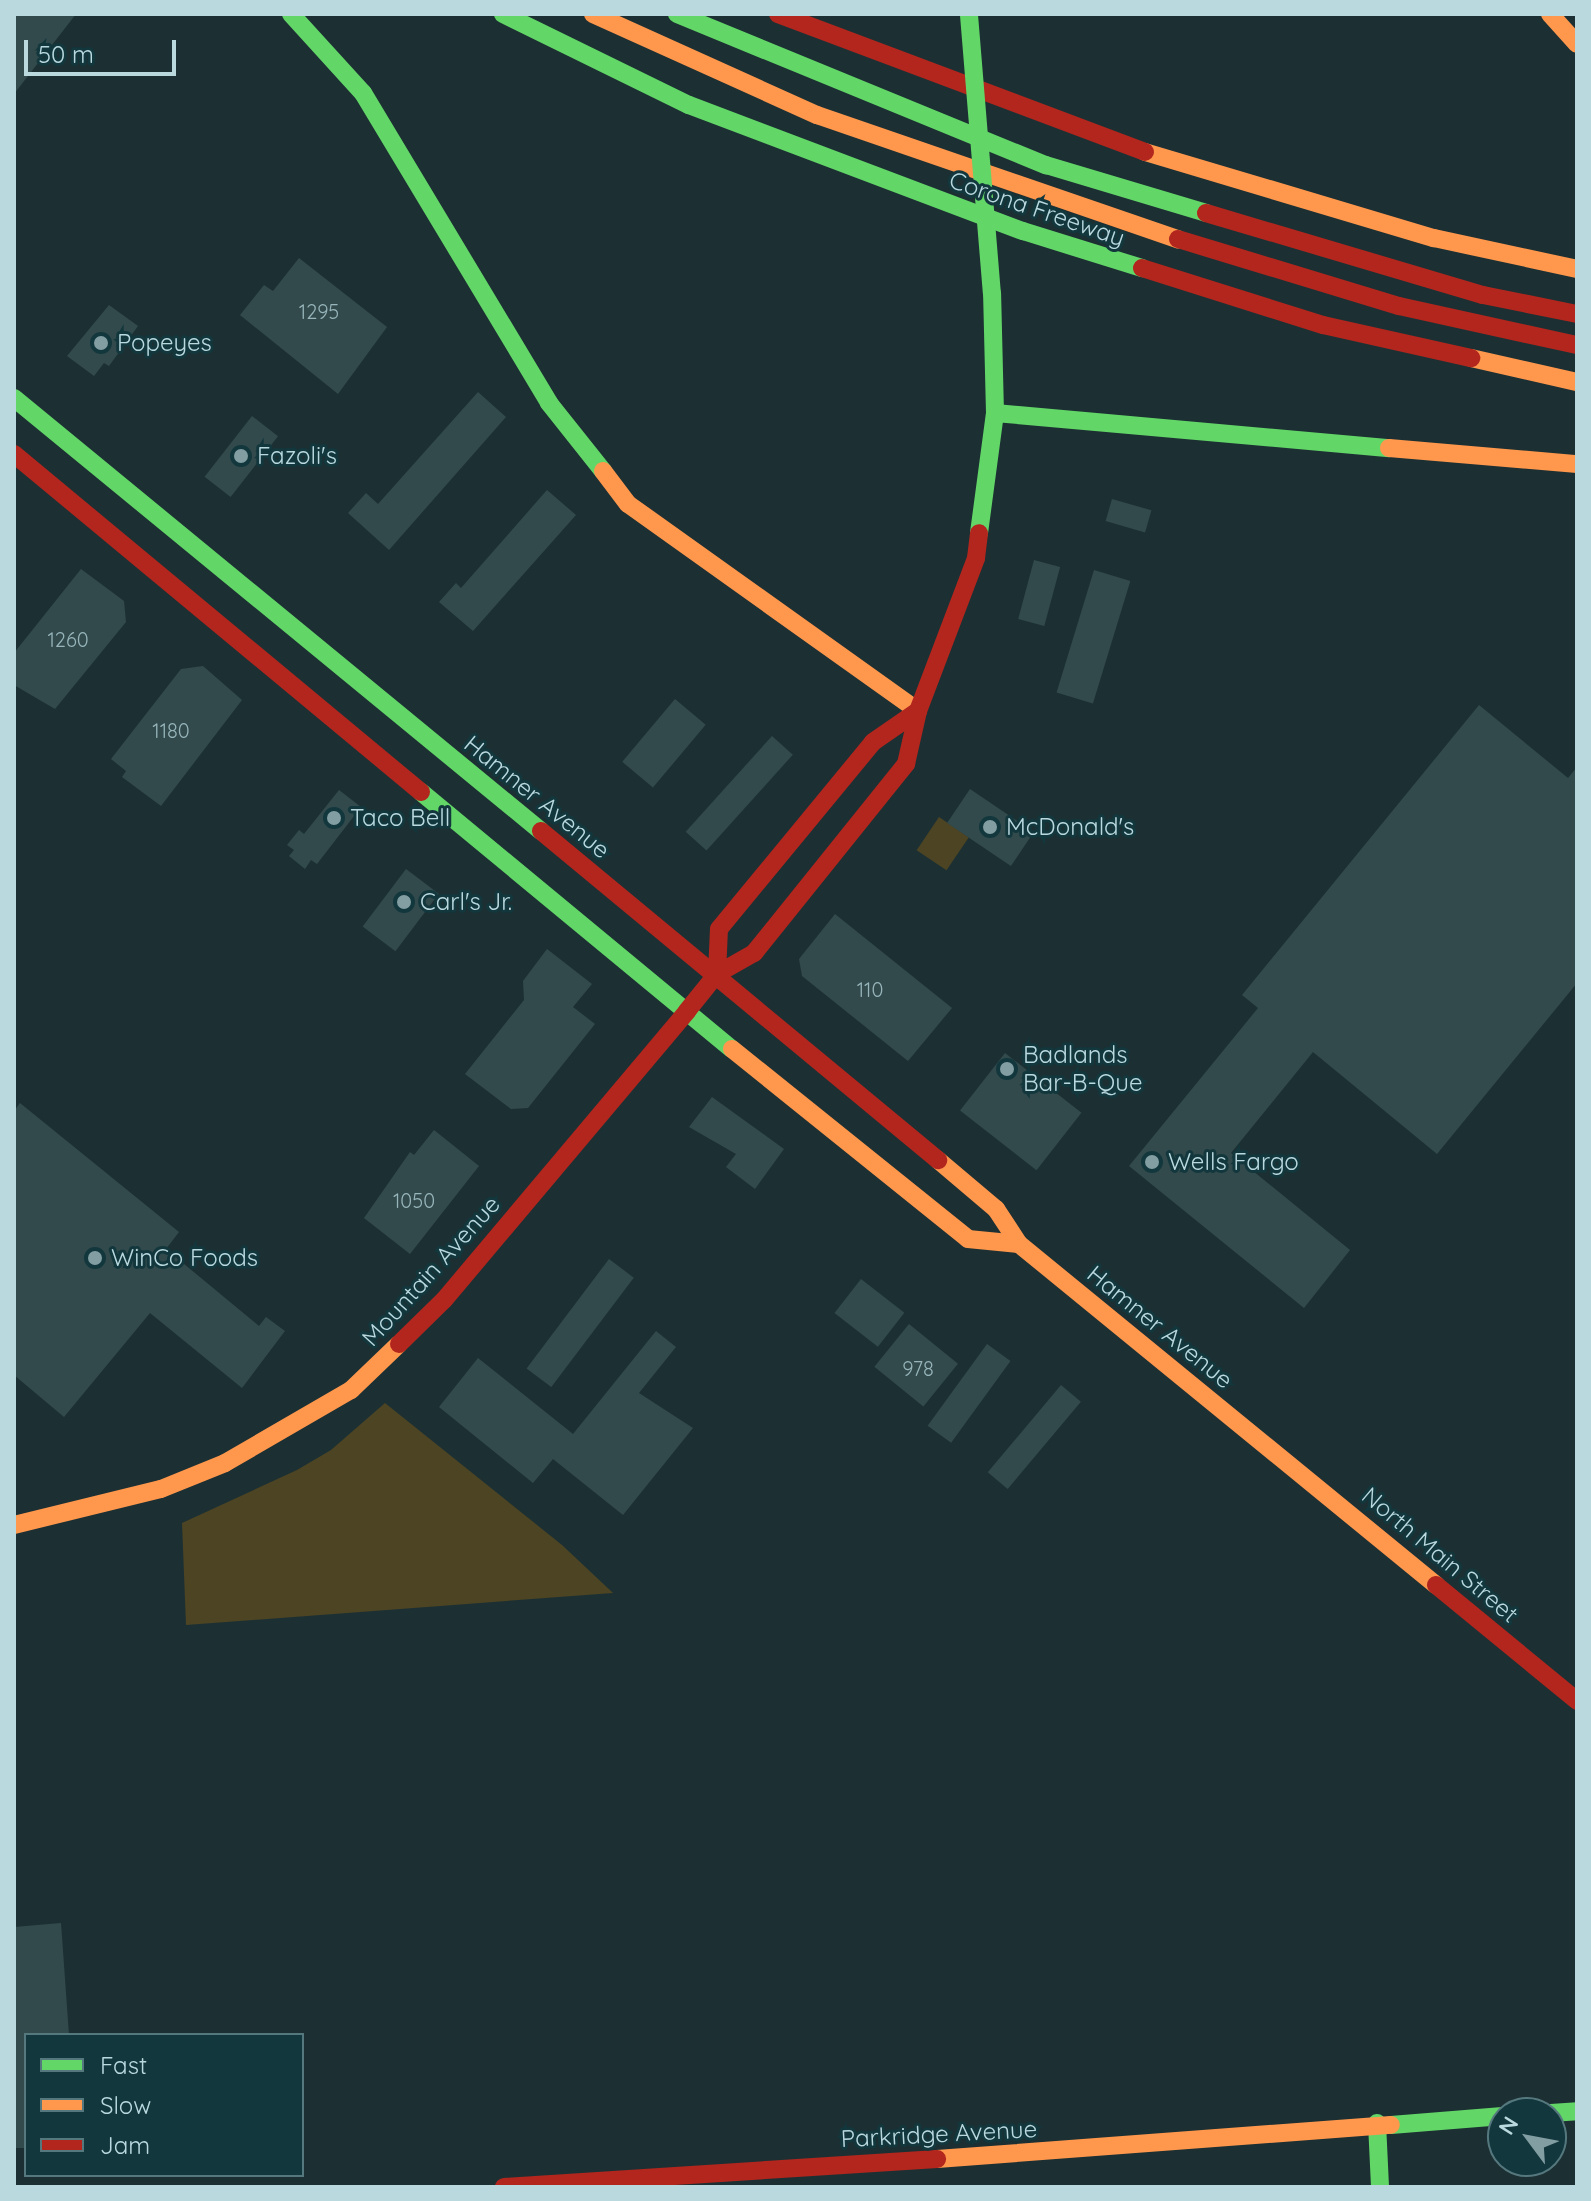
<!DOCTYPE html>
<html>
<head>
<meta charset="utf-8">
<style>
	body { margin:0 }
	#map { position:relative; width:1591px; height:2201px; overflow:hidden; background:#1c3033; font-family:Quicksand,sans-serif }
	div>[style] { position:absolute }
	.green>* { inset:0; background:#4d4423; transform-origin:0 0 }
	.building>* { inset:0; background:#324a4c; transform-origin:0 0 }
	.fast>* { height:18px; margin:-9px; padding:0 9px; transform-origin:9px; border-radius:9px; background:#63d668 }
	.slow>* { height:18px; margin:-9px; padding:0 9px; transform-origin:9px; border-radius:9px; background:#ff974d }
	.jam>* { height:18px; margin:-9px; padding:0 9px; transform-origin:9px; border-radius:9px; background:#b3261e }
	.fast-bridge>* { height:18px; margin:-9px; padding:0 9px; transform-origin:9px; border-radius:9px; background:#63d668 }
	.dots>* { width:22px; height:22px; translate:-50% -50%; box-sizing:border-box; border:4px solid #12373d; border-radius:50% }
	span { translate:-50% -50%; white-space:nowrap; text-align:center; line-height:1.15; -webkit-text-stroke:6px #12373d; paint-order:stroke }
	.number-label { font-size:20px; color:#97b5ba }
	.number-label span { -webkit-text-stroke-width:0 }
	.street-label { font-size:24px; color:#b9d9df }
	.poi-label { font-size:24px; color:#b9d9df }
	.left { translate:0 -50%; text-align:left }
	.frame { position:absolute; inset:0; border:16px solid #b9d9df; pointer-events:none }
	.legend { position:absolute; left:24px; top:2033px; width:280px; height:144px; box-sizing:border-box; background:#12373d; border:2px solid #55787e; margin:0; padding:10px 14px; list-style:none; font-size:24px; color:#b9d9df }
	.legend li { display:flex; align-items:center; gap:16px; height:40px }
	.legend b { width:40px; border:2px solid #55787e }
	.north { position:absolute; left:1487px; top:2097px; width:80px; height:80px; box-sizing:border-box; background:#12373d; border:2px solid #55787e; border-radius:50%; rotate:302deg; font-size:22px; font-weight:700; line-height:32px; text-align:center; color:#b9d9df }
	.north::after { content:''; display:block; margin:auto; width:28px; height:36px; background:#829ea3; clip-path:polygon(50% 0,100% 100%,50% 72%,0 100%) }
	.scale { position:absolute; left:24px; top:40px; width:152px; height:36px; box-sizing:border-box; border:4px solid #b9d9df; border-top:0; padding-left:10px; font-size:24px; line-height:28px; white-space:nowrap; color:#b9d9df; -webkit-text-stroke:6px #12373d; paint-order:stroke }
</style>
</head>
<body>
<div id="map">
	<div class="green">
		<div style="left:939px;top:817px;width:36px;height:40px;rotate:34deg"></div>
		<div style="clip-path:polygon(385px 1403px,562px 1545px,613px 1593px,186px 1625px,182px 1523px,297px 1470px,331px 1450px)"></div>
	</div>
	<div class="building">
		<div style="clip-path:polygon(14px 14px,76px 14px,14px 94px)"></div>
		<div style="clip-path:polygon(299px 258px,387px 327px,338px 394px,240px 315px,264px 285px,273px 291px)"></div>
		<div style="clip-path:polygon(109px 305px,138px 326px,109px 366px,104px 363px,94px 376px,67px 356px)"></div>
		<div style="clip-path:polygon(478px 392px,506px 417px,389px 550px,348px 513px,366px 493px,378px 504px)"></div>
		<div style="left:252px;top:416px;width:33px;height:77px;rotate:38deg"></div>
		<div style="clip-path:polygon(547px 490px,576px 515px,473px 631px,439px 602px,456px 583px,461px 588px)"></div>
		<div style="left:1112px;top:499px;width:41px;height:23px;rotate:16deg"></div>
		<div style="left:1034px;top:560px;width:27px;height:61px;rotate:15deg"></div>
		<div style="clip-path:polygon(81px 569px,124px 601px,126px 622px,55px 709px,14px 685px,14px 653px)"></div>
		<div style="left:1094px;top:570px;width:38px;height:128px;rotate:17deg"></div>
		<div style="clip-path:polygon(203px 666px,242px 700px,161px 806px,122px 777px,126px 771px,111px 759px,181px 669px)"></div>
		<div style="left:675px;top:699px;width:40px;height:82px;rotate:40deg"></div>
		<div style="clip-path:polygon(1479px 705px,1568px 778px,1577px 767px,1577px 983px,1437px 1154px,1313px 1052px,1231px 1153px,1350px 1250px,1304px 1308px,1129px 1166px,1258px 1008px,1242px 995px)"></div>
		<div style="left:772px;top:736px;width:28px;height:129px;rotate:42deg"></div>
		<div style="left:970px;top:789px;width:77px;height:41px;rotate:34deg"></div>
		<div style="clip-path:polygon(339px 790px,361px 807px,317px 864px,311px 860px,305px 869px,289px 856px,294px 850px,287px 845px,299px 830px,304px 834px)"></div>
		<div style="left:406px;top:869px;width:41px;height:72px;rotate:37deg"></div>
		<div style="clip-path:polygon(835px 914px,952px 1008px,908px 1061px,802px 976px,799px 959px)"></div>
		<div style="clip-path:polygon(547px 949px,592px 984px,573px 1007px,595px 1024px,528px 1108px,511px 1109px,465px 1074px,524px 1000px,523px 981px)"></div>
		<div style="left:1005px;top:1053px;width:97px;height:73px;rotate:38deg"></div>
		<div style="clip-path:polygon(712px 1097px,784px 1149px,755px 1189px,726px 1167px,736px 1154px,689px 1127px)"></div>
		<div style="clip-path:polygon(20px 1103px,179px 1232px,166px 1249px,259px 1326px,266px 1317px,285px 1331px,242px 1388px,150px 1313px,64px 1417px,14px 1375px,14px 1111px)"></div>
		<div style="clip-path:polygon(434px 1130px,479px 1166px,410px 1254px,364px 1218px,410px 1152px,414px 1155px)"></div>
		<div style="left:609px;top:1259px;width:31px;height:137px;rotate:37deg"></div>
		<div style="left:861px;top:1279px;width:55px;height:43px;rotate:38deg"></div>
		<div style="left:909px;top:1324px;width:63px;height:55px;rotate:39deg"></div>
		<div style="clip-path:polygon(656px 1331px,676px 1347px,639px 1393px,693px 1428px,623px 1515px,553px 1459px,533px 1483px,439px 1407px,478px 1358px,573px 1434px)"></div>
		<div style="left:987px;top:1344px;width:29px;height:101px;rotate:36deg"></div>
		<div style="left:1061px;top:1385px;width:26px;height:114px;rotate:40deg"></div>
		<div style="clip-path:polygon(61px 1923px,69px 2035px,26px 2035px,26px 2148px,14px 2148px,14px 1927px)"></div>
	</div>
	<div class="fast">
		<div style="left:291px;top:14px;width:107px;rotate:47.7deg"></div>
		<div style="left:363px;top:93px;width:362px;rotate:59deg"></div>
		<div style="left:549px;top:403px;width:87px;rotate:51.5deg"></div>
		<div style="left:503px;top:14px;width:207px;rotate:26.1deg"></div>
		<div style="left:689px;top:105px;width:357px;rotate:20.7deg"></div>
		<div style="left:1023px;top:231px;width:125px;rotate:17.3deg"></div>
		<div style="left:677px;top:14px;width:399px;rotate:22.3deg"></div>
		<div style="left:1046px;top:165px;width:167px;rotate:16.7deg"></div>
		<div style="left:14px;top:398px;width:682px;rotate:39.41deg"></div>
		<div style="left:995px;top:413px;width:396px;rotate:5.1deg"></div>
		<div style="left:979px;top:533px;width:121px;rotate:-82.4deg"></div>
		<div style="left:995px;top:413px;width:120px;rotate:-91.4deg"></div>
		<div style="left:421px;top:792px;width:403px;rotate:39.6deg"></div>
		<div style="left:1551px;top:2113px;width:26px;rotate:-4deg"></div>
		<div style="left:1377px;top:2123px;width:64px;rotate:87.3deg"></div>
		<div style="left:1391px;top:2125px;width:112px;rotate:-4.6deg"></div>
	</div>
	<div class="slow">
		<div style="left:593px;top:14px;width:246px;rotate:24.3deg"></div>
		<div style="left:817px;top:115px;width:382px;rotate:19deg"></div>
		<div style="left:1550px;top:14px;width:40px;rotate:48deg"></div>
		<div style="left:1145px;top:152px;width:302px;rotate:16.6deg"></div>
		<div style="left:1434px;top:238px;width:146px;rotate:12.2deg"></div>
		<div style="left:1471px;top:358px;width:109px;rotate:12.8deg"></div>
		<div style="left:1389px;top:448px;width:189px;rotate:4.9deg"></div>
		<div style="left:603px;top:471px;width:41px;rotate:52.9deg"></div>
		<div style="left:628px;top:504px;width:356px;rotate:35.5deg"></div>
		<div style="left:732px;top:1049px;width:303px;rotate:38.8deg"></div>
		<div style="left:968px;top:1239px;width:51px;rotate:5.6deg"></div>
		<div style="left:938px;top:1160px;width:76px;rotate:40.2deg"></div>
		<div style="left:996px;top:1209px;width:42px;rotate:56.7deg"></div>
		<div style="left:1019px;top:1244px;width:539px;rotate:39.27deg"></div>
		<div style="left:14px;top:1525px;width:151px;rotate:-13.8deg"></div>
		<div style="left:161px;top:1489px;width:69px;rotate:-22.1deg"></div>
		<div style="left:225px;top:1463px;width:146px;rotate:-30.1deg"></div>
		<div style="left:351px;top:1390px;width:66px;rotate:-43.8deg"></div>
		<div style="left:937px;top:2159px;width:455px;rotate:-4.3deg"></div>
	</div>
	<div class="jam">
		<div style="left:778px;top:14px;width:392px;rotate:20.6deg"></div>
		<div style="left:1206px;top:213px;width:289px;rotate:16.5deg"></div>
		<div style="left:1483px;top:295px;width:96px;rotate:11.4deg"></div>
		<div style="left:1178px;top:239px;width:231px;rotate:16.9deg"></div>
		<div style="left:1399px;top:306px;width:182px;rotate:12.4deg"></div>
		<div style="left:1142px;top:268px;width:190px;rotate:17.5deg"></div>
		<div style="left:1323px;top:325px;width:152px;rotate:12.6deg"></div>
		<div style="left:14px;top:454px;width:529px;rotate:39.71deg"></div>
		<div style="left:541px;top:831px;width:516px;rotate:39.65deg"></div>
		<div style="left:717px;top:974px;width:43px;rotate:-29.6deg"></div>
		<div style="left:754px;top:953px;width:243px;rotate:-51.2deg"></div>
		<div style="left:906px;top:764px;width:54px;rotate:-77.2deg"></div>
		<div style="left:918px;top:711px;width:164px;rotate:-69.2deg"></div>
		<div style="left:976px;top:558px;width:25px;rotate:-83deg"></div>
		<div style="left:687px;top:1011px;width:48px;rotate:-51deg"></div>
		<div style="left:717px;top:974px;width:45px;rotate:-87.5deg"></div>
		<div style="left:719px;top:929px;width:242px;rotate:-50.5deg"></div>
		<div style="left:873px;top:742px;width:55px;rotate:-34.6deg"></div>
		<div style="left:399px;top:1344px;width:63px;rotate:-44.4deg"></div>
		<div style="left:444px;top:1300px;width:378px;rotate:-49.9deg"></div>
		<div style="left:1436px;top:1585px;width:183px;rotate:39.4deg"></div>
		<div style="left:504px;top:2187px;width:434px;rotate:-3.7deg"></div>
	</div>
	<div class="fast-bridge">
		<div style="left:969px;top:15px;width:279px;rotate:85.3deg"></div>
	</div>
	<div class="dots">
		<div style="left:101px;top:343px;background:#829ea3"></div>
		<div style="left:241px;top:456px;background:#829ea3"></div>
		<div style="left:334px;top:818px;background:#829ea3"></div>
		<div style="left:990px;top:827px;background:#829ea3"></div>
		<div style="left:404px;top:902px;background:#829ea3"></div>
		<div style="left:1007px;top:1069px;background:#829ea3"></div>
		<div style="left:1152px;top:1162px;background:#829ea3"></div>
		<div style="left:95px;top:1258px;background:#829ea3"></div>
	</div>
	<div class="number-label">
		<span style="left:319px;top:311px">1295</span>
		<span style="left:68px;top:639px">1260</span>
		<span style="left:171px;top:730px">1180</span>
		<span style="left:870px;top:989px">110</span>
		<span style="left:414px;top:1200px">1050</span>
		<span style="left:918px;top:1368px">978</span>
	</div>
	<div class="street-label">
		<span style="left:1037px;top:209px;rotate:19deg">Corona Freeway</span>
		<span style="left:537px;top:797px;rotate:39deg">Hamner Avenue</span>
		<span style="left:431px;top:1271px;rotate:-48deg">Mountain Avenue</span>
		<span style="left:1160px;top:1327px;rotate:39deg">Hamner Avenue</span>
		<span style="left:1440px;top:1555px;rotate:40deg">North Main Street</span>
		<span style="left:939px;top:2134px;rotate:-3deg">Parkridge Avenue</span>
	</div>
	<div class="poi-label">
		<span class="left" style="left:117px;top:343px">Popeyes</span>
		<span class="left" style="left:257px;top:456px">Fazoli's</span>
		<span class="left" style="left:350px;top:818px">Taco Bell</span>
		<span class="left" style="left:1006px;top:827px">McDonald's</span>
		<span class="left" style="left:420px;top:902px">Carl's Jr.</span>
		<span class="left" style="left:1023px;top:1069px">Badlands<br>Bar-B-Que</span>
		<span class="left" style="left:1168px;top:1162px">Wells Fargo</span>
		<span class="left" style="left:111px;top:1258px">WinCo Foods</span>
	</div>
	<div class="frame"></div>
	<ul class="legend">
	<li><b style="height:10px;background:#63d668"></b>Fast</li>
	<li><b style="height:10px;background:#ff974d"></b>Slow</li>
	<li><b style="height:10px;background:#b3261e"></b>Jam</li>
	</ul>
	<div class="north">N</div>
	<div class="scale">50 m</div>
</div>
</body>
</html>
